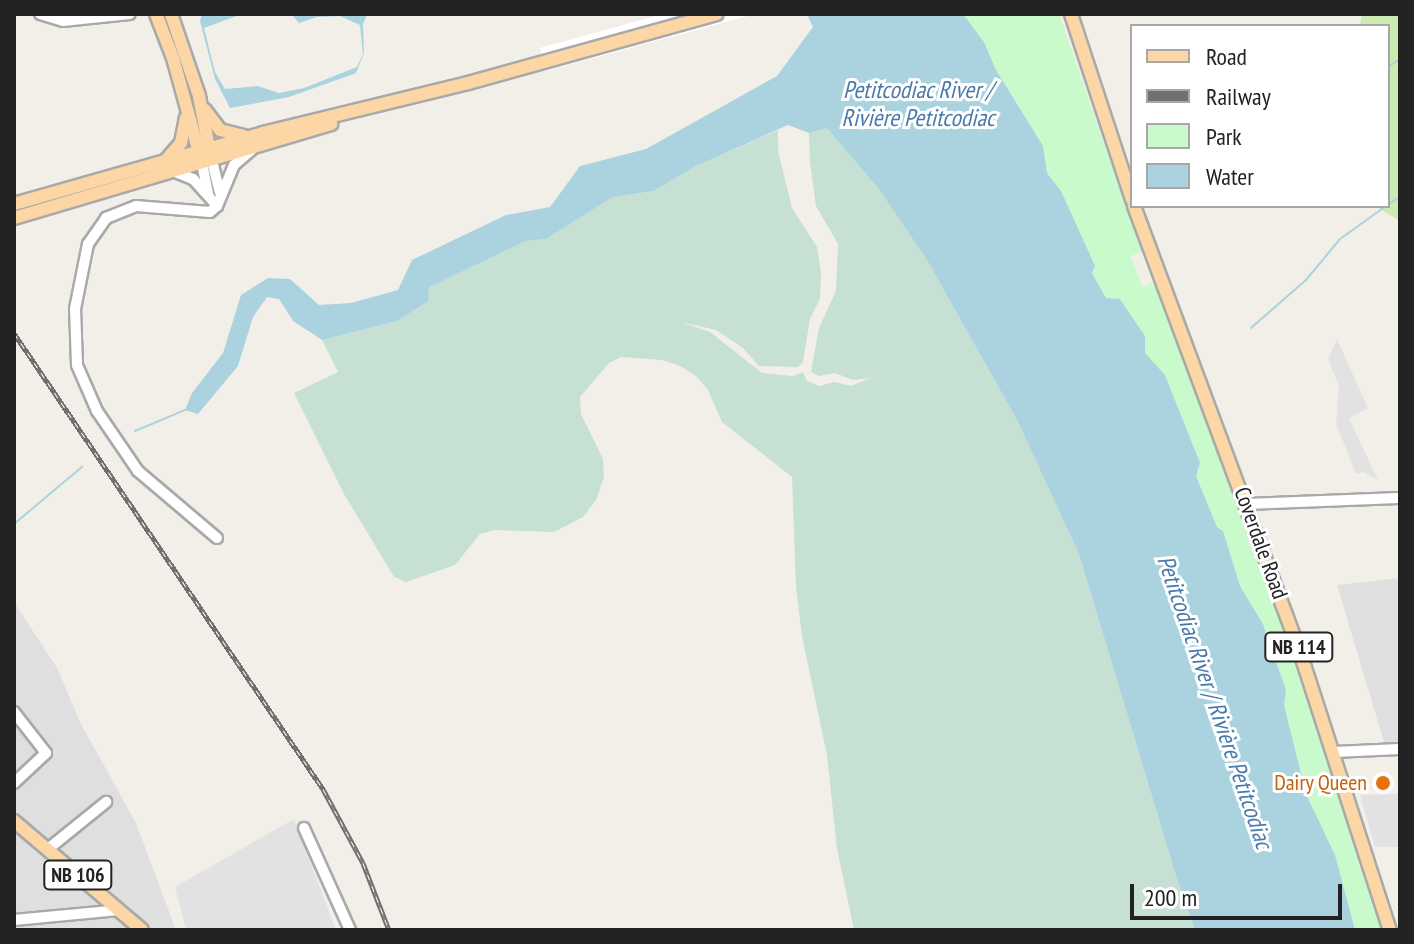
<!DOCTYPE html>
<html>
<head>
<meta charset="utf-8">
<style>
	body { margin:0 }
	#map { position:relative; width:1414px; height:944px; overflow:hidden; background:#f2efe9; font-family:"PT Sans Narrow",sans-serif }
	div>[style] { position:absolute }
	.residential>* { inset:0; background:#e0dfdf }
	.grass>* { inset:0; background:#cdebb0 }
	.wetland>* { inset:0; background:#c6e0d4 }
	.park>* { inset:0; background:#c8facc }
	.parking>* { inset:0; background:#e2e2e2 }
	.water>* { inset:0; background:#aad3df }
	.pier>* { inset:0; background:#fff }
	.stream>* { height:2px; margin:-1px; padding:0 1px; transform-origin:1px; border-radius:1px; background:#aad3df }
	.roads { filter:drop-shadow(2px 0 #a9a9a9) drop-shadow(-2px 0 #a9a9a9) drop-shadow(0 2px #a9a9a9) drop-shadow(0 -2px #a9a9a9) }
	.minor>* { height:10px; margin:-5px; padding:0 5px; transform-origin:5px; border-radius:5px; background:#fff }
	.major>* { height:12px; margin:-6px; padding:0 6px; transform-origin:6px; border-radius:6px; background:#fcd6a4 }
	.rail>* { height:5px; margin-top:-2.5px; transform-origin:0; background:repeating-linear-gradient(90deg,#fff 0 6px,#707070 0 12px); box-sizing:border-box; border-block:2px solid #707070 }
	.dots>* { width:22px; height:22px; translate:-50% -50%; box-sizing:border-box; border:4px solid #fff; border-radius:50% }
	span { translate:-50% -50%; white-space:nowrap; text-align:center; line-height:1.15; -webkit-text-stroke:6px #fff; paint-order:stroke }
	.shield-label span { padding:2px 6px; background:#fff; border:2px solid; border-radius:6px; -webkit-text-stroke-width:0 }
	.shield-label { font-size:20px; color:#222; font-weight:700 }
	.street-label { font-size:22px; color:#222 }
	.food-label { font-size:22px; color:#c56008 }
	.right { translate:-100% -50%; text-align:right }
	.water-label { font-size:24px; color:#4a7aab; font-style:italic }
	.frame { position:absolute; inset:0; border:16px solid #222; pointer-events:none }
	.legend { position:absolute; left:1130px; top:24px; width:260px; height:184px; box-sizing:border-box; background:#fff; border:2px solid #a7a7a7; margin:0; padding:10px 14px; list-style:none; font-size:24px; color:#222 }
	.legend li { display:flex; align-items:center; gap:16px; height:40px }
	.legend b { width:40px; border:2px solid #a7a7a7 }
	.scale { position:absolute; left:1130px; top:884px; width:212px; height:36px; box-sizing:border-box; border:4px solid #222; border-top:0; padding-left:10px; font-size:24px; line-height:28px; white-space:nowrap; color:#222; -webkit-text-stroke:6px #fff; paint-order:stroke }
</style>
</head>
<body>
<div id="map">
	<div class="residential">
		<div style="clip-path:polygon(1400px 578px,1400px 751px,1387px 752px,1337px 585px)"></div>
		<div style="clip-path:polygon(14px 602px,57px 668px,80px 722px,136px 823px,176px 930px,14px 930px)"></div>
	</div>
	<div class="grass">
		<div style="clip-path:polygon(1362px 14px,1400px 14px,1400px 221px,1375px 206px,1388px 206px,1388px 26px,1360px 26px)"></div>
	</div>
	<div class="wetland">
		<div style="clip-path:polygon(827px 127px,879px 188px,927px 260px,1017px 420px,1079px 554px,1175px 873px,1195px 930px,854px 930px,837px 849px,827px 755px,802px 636px,796px 587px,792px 477px,722px 422px,708px 390px,696px 376px,680px 366px,662px 360px,621px 357px,609px 363px,580px 397px,581px 414px,603px 459px,604px 477px,596px 500px,583px 517px,554px 532px,494px 530px,480px 534px,455px 565px,406px 582px,394px 577px,344px 494px,294px 393px,338px 372px,322px 340px,397px 321px,427px 301px,428px 287px,526px 241px,546px 239px,613px 197px,654px 191px,694px 167px,778px 130px,778px 151px,792px 208px,817px 247px,821px 273px,820px 299px,810px 319px,803px 362px,798px 367px,759px 366px,743px 348px,716px 330px,681px 322px,710px 332px,762px 373px,793px 376px,803px 372px,807px 381px,819px 386px,834px 382px,851px 386px,871px 378px,853px 380px,835px 373px,819px 376px,811px 372px,819px 328px,836px 291px,838px 244px,816px 206px,810px 162px,809px 133px)"></div>
	</div>
	<div class="park">
		<div style="clip-path:polygon(963px 14px,1059px 14px,1142px 252px,1131px 256px,1142px 287px,1154px 282px,1246px 525px,1312px 712px,1381px 930px,1355px 930px,1335px 855px,1306px 794px,1284px 705px,1286px 690px,1263px 624px,1240px 586px,1223px 531px,1217px 528px,1196px 476px,1200px 463px,1165px 375px,1145px 353px,1145px 336px,1120px 299px,1106px 298px,1092px 273px,1061px 191px,1047px 173px,1043px 146px,996px 70px,984px 42px)"></div>
	</div>
	<div class="parking">
		<div style="clip-path:polygon(1337px 339px,1368px 408px,1349px 418px,1378px 480px,1363px 472px,1356px 474px,1336px 424px,1339px 386px,1328px 359px)"></div>
		<div style="clip-path:polygon(1400px 794px,1400px 847px,1375px 847px,1360px 795px)"></div>
		<div style="clip-path:polygon(294px 819px,336px 930px,186px 930px,175px 887px)"></div>
	</div>
	<div class="water">
		<div style="clip-path:polygon(202px 14px,242px 14px,204px 28px,215px 72px,225px 89px,258px 86px,279px 93px,304px 88px,357px 67px,363px 54px,360px 25px,340px 16px,317px 17px,299px 23px,291px 14px,376px 14px,367px 15px,363px 24px,364px 53px,356px 73px,289px 97px,230px 108px,215px 79px,200px 21px)"></div>
		<div style="clip-path:polygon(807px 14px,963px 14px,984px 42px,996px 70px,1043px 146px,1047px 173px,1061px 191px,1095px 266px,1092px 273px,1106px 298px,1120px 299px,1145px 336px,1145px 353px,1165px 375px,1200px 463px,1196px 476px,1217px 527px,1223px 531px,1240px 586px,1263px 624px,1286px 690px,1284px 705px,1306px 794px,1335px 855px,1355px 930px,1195px 930px,1175px 873px,1079px 554px,1017px 420px,927px 260px,879px 189px,827px 128px,809px 133px,788px 125px,694px 167px,654px 191px,613px 197px,546px 239px,526px 241px,429px 287px,428px 301px,397px 321px,322px 340px,293px 321px,279px 299px,267px 297px,253px 317px,238px 366px,198px 414px,185px 410px,192px 393px,223px 353px,241px 295px,268px 278px,290px 279px,319px 305px,351px 303px,398px 290px,412px 260px,506px 215px,550px 207px,580px 166px,646px 149px,777px 76px,813px 27px)"></div>
	</div>
	<div class="pier">
		<div style="clip-path:polygon(663px 14px,755px 14px,546px 71px,540px 48px)"></div>
	</div>
	<div class="stream">
		<div style="left:1388px;top:67px;width:14px;rotate:-34deg"></div>
		<div style="left:1388px;top:205px;width:15px;rotate:-37deg"></div>
		<div style="left:1251px;top:328px;width:73px;rotate:-41.1deg"></div>
		<div style="left:1306px;top:280px;width:53px;rotate:-50.3deg"></div>
		<div style="left:1340px;top:239px;width:57px;rotate:-35.7deg"></div>
		<div style="left:135px;top:431px;width:54px;rotate:-22.8deg"></div>
		<div style="left:14px;top:524px;width:89px;rotate:-40deg"></div>
	</div>
	<div class="roads">
		<div class="minor">
			<div style="left:40px;top:14px;width:24px;rotate:17deg"></div>
			<div style="left:63px;top:21px;width:67px;rotate:-6deg"></div>
			<div style="left:212px;top:161px;width:32px;rotate:76deg"></div>
			<div style="left:202px;top:163px;width:31px;rotate:79deg"></div>
			<div style="left:173px;top:171px;width:22px;rotate:22deg"></div>
			<div style="left:193px;top:179px;width:36px;rotate:48deg"></div>
			<div style="left:1245px;top:504px;width:155px;rotate:-2.2deg"></div>
			<div style="left:217px;top:538px;width:104px;rotate:-139.7deg"></div>
			<div style="left:138px;top:471px;width:73px;rotate:-124.3deg"></div>
			<div style="left:97px;top:411px;width:50px;rotate:-113.5deg"></div>
			<div style="left:77px;top:365px;width:56px;rotate:-92deg"></div>
			<div style="left:75px;top:309px;width:66px;rotate:-78.7deg"></div>
			<div style="left:88px;top:244px;width:32px;rotate:-55deg"></div>
			<div style="left:106px;top:218px;width:32px;rotate:-22deg"></div>
			<div style="left:136px;top:206px;width:74px;rotate:4.6deg"></div>
			<div style="left:210px;top:212px;width:9px;rotate:-41deg"></div>
			<div style="left:217px;top:206px;width:44px;rotate:-67.5deg"></div>
			<div style="left:234px;top:165px;width:23px;rotate:-41deg"></div>
			<div style="left:14px;top:712px;width:52px;rotate:52deg"></div>
			<div style="left:46px;top:753px;width:44px;rotate:136.8deg"></div>
			<div style="left:1334px;top:752px;width:66px;rotate:-2.6deg"></div>
			<div style="left:304px;top:828px;width:112px;rotate:65.7deg"></div>
			<div style="left:48px;top:849px;width:75px;rotate:-39deg"></div>
			<div style="left:14px;top:920px;width:105px;rotate:-5.4deg"></div>
		</div>
		<div class="major">
			<div style="left:156px;top:14px;width:47px;rotate:68.9deg"></div>
			<div style="left:173px;top:58px;width:102px;rotate:74.6deg"></div>
			<div style="left:171px;top:14px;width:87px;rotate:71.1deg"></div>
			<div style="left:199px;top:96px;width:58px;rotate:79.1deg"></div>
			<div style="left:1071px;top:14px;width:196px;rotate:71.8deg"></div>
			<div style="left:205px;top:110px;width:25px;rotate:53deg"></div>
			<div style="left:220px;top:130px;width:25px;rotate:14deg"></div>
			<div style="left:167px;top:159px;width:21px;rotate:-49deg"></div>
			<div style="left:181px;top:143px;width:26px;rotate:-79deg"></div>
			<div style="left:14px;top:204px;width:259px;rotate:-15.9deg"></div>
			<div style="left:263px;top:133px;width:211px;rotate:-13.7deg"></div>
			<div style="left:468px;top:83px;width:258px;rotate:-15.5deg"></div>
			<div style="left:1134px;top:206px;width:476px;rotate:69.6deg"></div>
			<div style="left:1300px;top:652px;width:292px;rotate:72.1deg"></div>
			<div style="left:14px;top:218px;width:331px;rotate:-16.5deg"></div>
			<div style="left:14px;top:821px;width:168px;rotate:40.4deg"></div>
		</div>
	</div>
	<div class="rail">
		<div style="left:14px;top:333px;width:551px;rotate:55.88deg"></div>
		<div style="left:323px;top:789px;width:84px;rotate:61.6deg"></div>
		<div style="left:363px;top:863px;width:72px;rotate:68.8deg"></div>
	</div>
	<div class="dots">
		<div style="left:1383px;top:783px;background:#e8710a"></div>
	</div>
	<div class="shield-label">
		<span style="left:1299px;top:647px">NB 114</span>
		<span style="left:78px;top:875px">NB 106</span>
	</div>
	<div class="street-label">
		<span style="left:1261px;top:543px;rotate:70deg">Coverdale Road</span>
	</div>
	<div class="food-label">
		<span class="right" style="left:1367px;top:783px">Dairy Queen</span>
	</div>
	<div class="water-label">
		<span style="left:918px;top:104px">Petitcodiac River /<br>Rivière Petitcodiac</span>
		<span style="left:1215px;top:702px;rotate:71deg">Petitcodiac River / Rivière Petitcodiac</span>
	</div>
	<div class="frame"></div>
	<ul class="legend">
	<li><b style="height:10px;background:#fcd6a4"></b>Road</li>
	<li><b style="height:10px;background:#707070"></b>Railway</li>
	<li><b style="height:22px;background:#c8facc"></b>Park</li>
	<li><b style="height:22px;background:#aad3df"></b>Water</li>
	</ul>
	<div class="scale">200 m</div>
</div>
</body>
</html>
